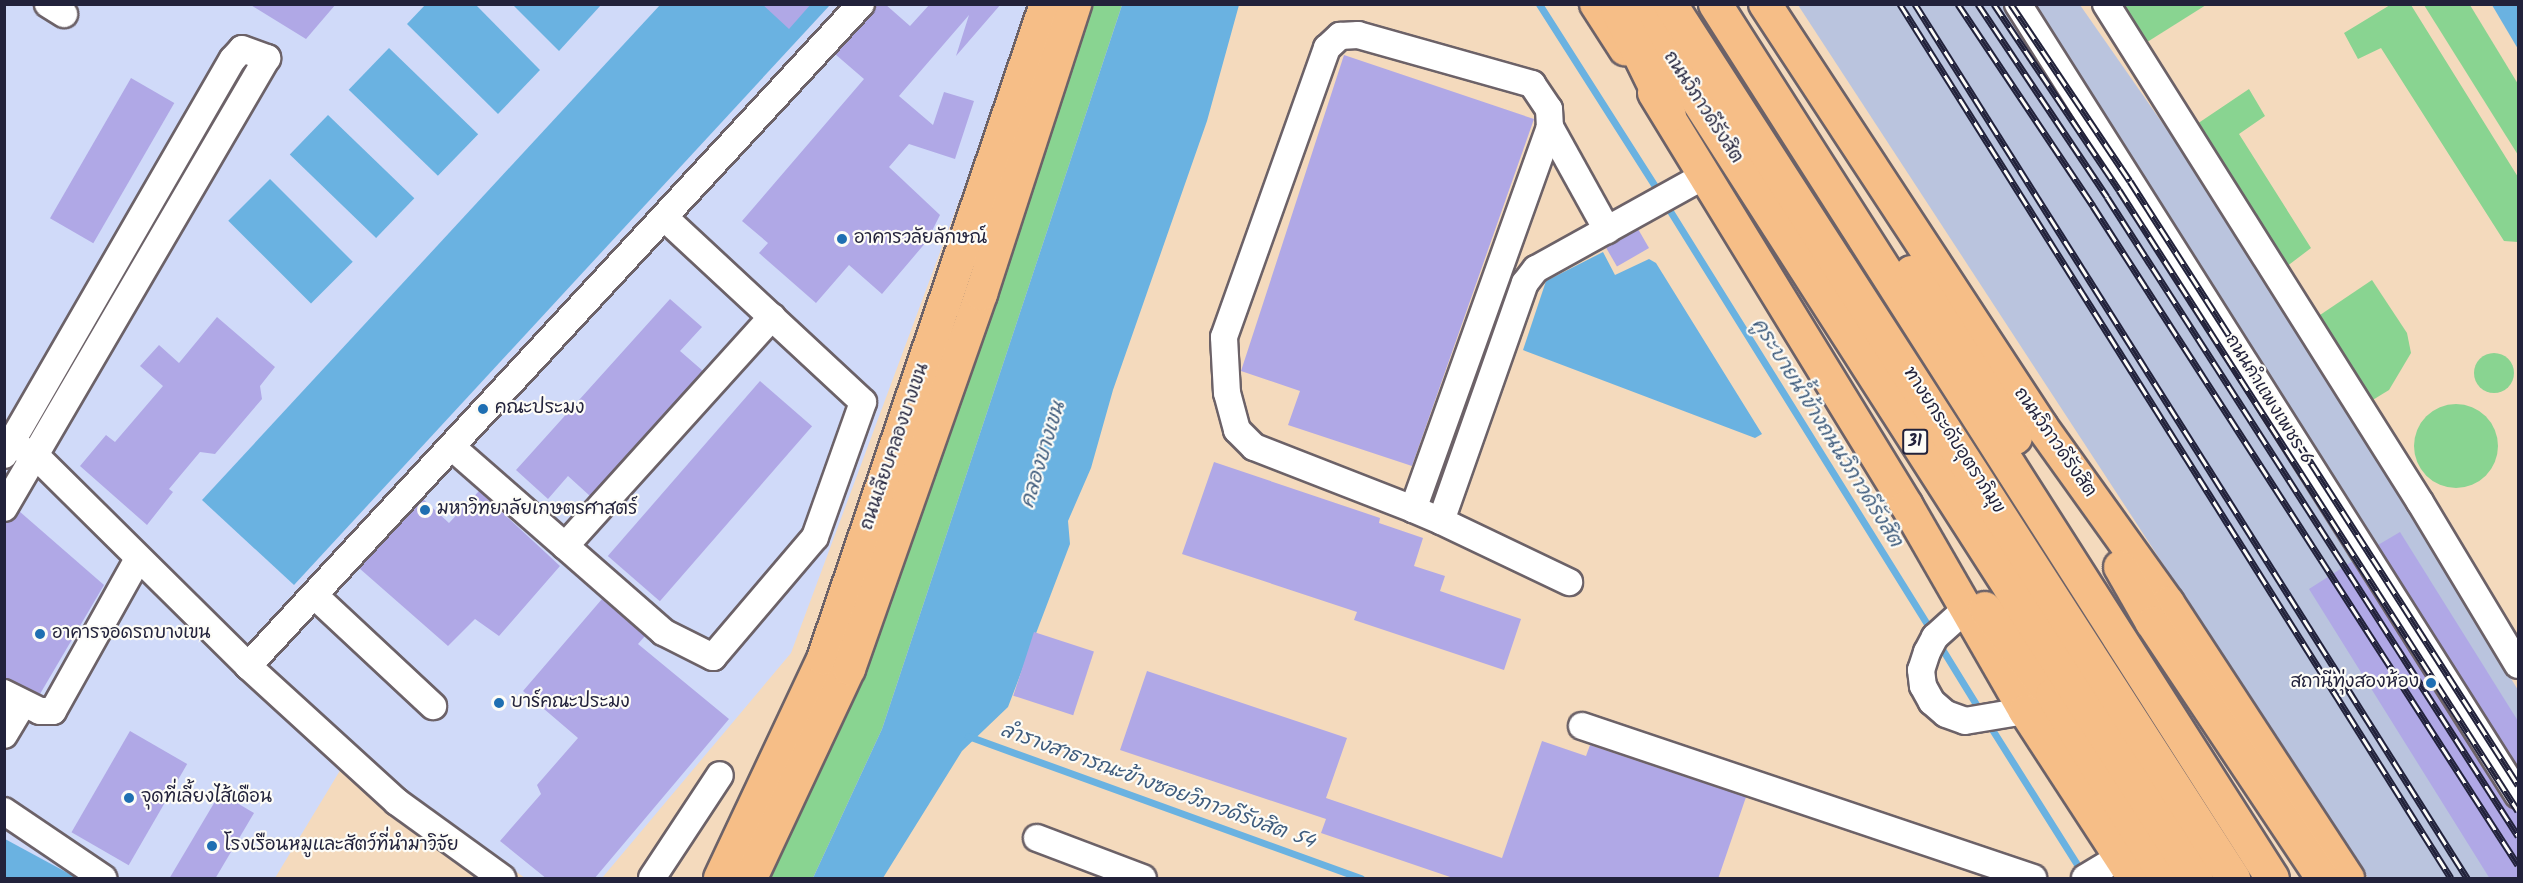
<!DOCTYPE html>
<html>
<head>
<meta charset="utf-8">
<style>
	body { margin:0 }
	#map { position:relative; width:2523px; height:883px; overflow:hidden; background:#f4dabd; font-family:Kalam,"Playpen Sans Thai",sans-serif }
	div>[style] { position:absolute }
	.built>* { inset:0; background:#d0daf9 }
	.industrial>* { inset:0; background:#bac4de }
	.green>* { inset:0; background:#89d491 }
	.round { border-radius:50% }
	.water>* { inset:0; background:#6ab2e1; transform-origin:0 0 }
	.stream>* { height:7px; margin:-3.5px; padding:0 3.5px; transform-origin:3.5px; border-radius:3.5px; background:#6ab2e1 }
	.building>* { inset:0; background:#b0a8e6; transform-origin:0 0 }
	.roads { filter:drop-shadow(2px 0 #6c6268) drop-shadow(-2px 0 #6c6268) drop-shadow(0 2px #6c6268) drop-shadow(0 -2px #6c6268) }
	.minor>* { height:26px; margin:-13px; padding:0 13px; transform-origin:13px; border-radius:13px; background:#fff }
	.major>* { height:32px; margin:-16px; padding:0 16px; transform-origin:16px; border-radius:16px; background:#f6be87 }
	.highway>* { height:33px; margin:-16.5px; padding:0 16.5px; transform-origin:16.5px; border-radius:16.5px; background:#f6be87 }
	.rail>* { height:7px; margin-top:-3.5px; transform-origin:0; background:repeating-linear-gradient(90deg,#fdfcf7 0 14px,#22223b 0 28px); box-sizing:border-box; border-block:2px solid #22223b }
	.dots>* { width:16px; height:16px; translate:-50% -50%; box-sizing:border-box; border:3px solid #fdfcf7; border-radius:50% }
	span { translate:-50% -50%; white-space:nowrap; text-align:center; line-height:1.15; -webkit-text-stroke:4.5px #fdfcf7; paint-order:stroke }
	.shield-label span { padding:2px 4px; background:#fdfcf7; border:2px solid; border-radius:4px; -webkit-text-stroke-width:0 }
	.shield-label { font-size:16px; color:#22223b; font-weight:700 }
	.street-label { font-size:18px; color:#22223b }
	.poi-label { font-size:18px; color:#22223b }
	.left { translate:0 -50%; text-align:left }
	.right { translate:-100% -50%; text-align:right }
	.water-label { font-size:20px; color:#3f5c7d; font-style:italic }
	.frame { position:absolute; inset:0; border:6px solid #22223b; pointer-events:none }
</style>
</head>
<body>
<div id="map">
	<div class="built">
		<div style="clip-path:polygon(5px 5px,1032px 5px,791px 653px,602px 878px,525px 878px,350px 754px,275px 878px,5px 878px)"></div>
	</div>
	<div class="industrial">
		<div style="clip-path:polygon(1798px 5px,2080px 5px,2235px 227px,2518px 690px,2518px 878px,2368px 878px)"></div>
	</div>
	<div class="green">
		<div style="clip-path:polygon(1086px 5px,1122px 5px,882px 729px,813px 878px,767px 878px)"></div>
		<div style="clip-path:polygon(2120px 5px,2206px 5px,2144px 44px)"></div>
		<div style="clip-path:polygon(2390px 5px,2411px 5px,2518px 177px,2518px 242px,2504px 241px,2381px 48px,2358px 59px,2344px 33px)"></div>
		<div style="clip-path:polygon(2424px 5px,2470px 5px,2518px 84px,2518px 155px)"></div>
		<div style="clip-path:polygon(2249px 89px,2265px 116px,2239px 134px,2311px 248px,2286px 267px,2194px 126px)"></div>
		<div style="clip-path:polygon(2372px 280px,2407px 333px,2411px 353px,2389px 390px,2371px 401px,2320px 315px)"></div>
		<div class="round" style="left:2474px;top:353px;width:40px;height:40px"></div>
		<div class="round" style="left:2414px;top:404px;width:84px;height:84px"></div>
	</div>
	<div class="water">
		<div style="clip-path:polygon(426px 4px,476px 5px,540px 70px,498px 114px,407px 24px)"></div>
		<div style="clip-path:polygon(601px 5px,559px 51px,513px 5px,601px 4px)"></div>
		<div style="clip-path:polygon(660px 5px,830px 5px,294px 585px,202px 500px)"></div>
		<div style="clip-path:polygon(1122px 5px,1239px 5px,1207px 121px,1113px 390px,1091px 468px,1068px 521px,1070px 544px,1008px 707px,962px 751px,883px 878px,813px 878px,882px 729px)"></div>
		<div style="clip-path:polygon(2492px 5px,2518px 5px,2518px 49px)"></div>
		<div style="left:389px;top:48px;width:124px;height:58px;rotate:44deg"></div>
		<div style="left:328px;top:115px;width:120px;height:55px;rotate:44deg"></div>
		<div style="left:270px;top:179px;width:117px;height:59px;rotate:45deg"></div>
		<div style="clip-path:polygon(1603px 252px,1615px 275px,1649px 259px,1656px 263px,1762px 434px,1755px 438px,1523px 350px,1546px 281px)"></div>
		<div style="clip-path:polygon(4px 839px,5px 839px,77px 878px,5px 878px)"></div>
	</div>
	<div class="stream">
		<div style="left:1539px;top:4px;width:225px;rotate:57.5deg"></div>
		<div style="left:1665px;top:203px;width:505px;rotate:58.1deg"></div>
		<div style="left:1939px;top:644px;width:82px;rotate:58.4deg"></div>
		<div style="left:1988px;top:723px;width:178px;rotate:57.8deg"></div>
		<div style="left:968px;top:736px;width:418px;rotate:19.9deg"></div>
	</div>
	<div class="building">
		<div style="clip-path:polygon(249px 4px,336px 4px,306px 39px)"></div>
		<div style="clip-path:polygon(762px 4px,811px 4px,789px 29px)"></div>
		<div style="clip-path:polygon(876px 4px,885px 4px,910px 26px,930px 4px,1001px 4px,956px 56px,969px 15px,899px 96px,933px 125px,944px 92px,974px 101px,955px 159px,909px 144px,889px 167px,940px 215px,927px 241px,882px 294px,849px 265px,816px 303px,759px 253px,768px 243px,742px 221px,864px 79px,835px 54px,872px 14px)"></div>
		<div style="clip-path:polygon(1344px 55px,1534px 119px,1412px 466px,1288px 425px,1300px 391px,1241px 371px)"></div>
		<div style="left:131px;top:78px;width:50px;height:162px;rotate:30deg"></div>
		<div style="left:1638px;top:229px;width:22px;height:37px;rotate:60deg"></div>
		<div style="clip-path:polygon(670px 299px,702px 327px,680px 351px,703px 371px,590px 496px,568px 476px,548px 499px,516px 470px)"></div>
		<div style="clip-path:polygon(217px 317px,275px 367px,260px 386px,262px 399px,215px 454px,200px 452px,169px 489px,173px 492px,147px 525px,80px 466px,106px 435px,115px 442px,163px 386px,140px 366px,159px 345px,179px 363px)"></div>
		<div style="left:760px;top:381px;width:69px;height:232px;rotate:41deg"></div>
		<div style="clip-path:polygon(1214px 462px,1380px 518px,1379px 523px,1423px 538px,1414px 566px,1445px 576px,1440px 591px,1521px 619px,1504px 670px,1354px 620px,1357px 612px,1182px 554px)"></div>
		<div style="clip-path:polygon(479px 491px,560px 566px,499px 636px,475px 619px,448px 646px,359px 568px,423px 499px,449px 523px)"></div>
		<div style="clip-path:polygon(19px 511px,104px 585px,40px 694px,4px 678px,4px 523px)"></div>
		<div style="clip-path:polygon(2400px 532px,2518px 721px,2518px 768px,2378px 545px)"></div>
		<div style="clip-path:polygon(2353px 561px,2505px 803px,2518px 810px,2518px 879px,2490px 879px,2309px 589px)"></div>
		<div style="clip-path:polygon(602px 599px,645px 636px,638px 644px,729px 719px,594px 879px,547px 879px,500px 841px,541px 794px,537px 785px,578px 738px,523px 691px)"></div>
		<div style="left:1034px;top:632px;width:63px;height:67px;rotate:18deg"></div>
		<div style="clip-path:polygon(1147px 671px,1347px 738px,1326px 798px,1502px 858px,1542px 741px,1586px 756px,1590px 745px,1746px 797px,1718px 879px,1456px 879px,1321px 833px,1326px 819px,1120px 750px)"></div>
		<div style="left:130px;top:731px;width:66px;height:117px;rotate:30deg"></div>
		<div style="clip-path:polygon(220px 793px,254px 813px,215px 879px,169px 879px)"></div>
	</div>
	<div class="roads">
		<div class="minor">
			<div style="left:48px;top:4px;width:19px;rotate:32deg"></div>
			<div style="left:2018px;top:4px;width:936px;rotate:57.7deg"></div>
			<div style="left:2106px;top:4px;width:589px;rotate:57.77deg"></div>
			<div style="left:2420px;top:502px;width:190px;rotate:59deg"></div>
			<div style="left:1550px;top:127px;width:118px;rotate:61deg"></div>
			<div style="left:452px;top:447px;width:281px;rotate:41.2deg"></div>
			<div style="left:663px;top:632px;width:56px;rotate:26.6deg"></div>
			<div style="left:713px;top:657px;width:157px;rotate:-49.6deg"></div>
			<div style="left:815px;top:537px;width:143px;rotate:-70.4deg"></div>
			<div style="left:863px;top:402px;width:269px;rotate:-137.1deg"></div>
			<div style="left:22px;top:449px;width:16px;rotate:27deg"></div>
			<div style="left:36px;top:456px;width:298px;rotate:44.7deg"></div>
			<div style="left:248px;top:666px;width:202px;rotate:42.4deg"></div>
			<div style="left:397px;top:802px;width:130px;rotate:35.9deg"></div>
			<div style="left:4px;top:455px;width:457px;rotate:-60deg"></div>
			<div style="left:233px;top:59px;width:13px;rotate:-48deg"></div>
			<div style="left:242px;top:49px;width:27px;rotate:20deg"></div>
			<div style="left:267px;top:58px;width:521px;rotate:120.3deg"></div>
			<div style="left:1413px;top:509px;width:171px;rotate:-158.7deg"></div>
			<div style="left:1254px;top:447px;width:24px;rotate:-135deg"></div>
			<div style="left:1237px;top:430px;width:38px;rotate:-105deg"></div>
			<div style="left:1227px;top:393px;width:56px;rotate:-93.1deg"></div>
			<div style="left:1224px;top:337px;width:307px;rotate:-70.4deg"></div>
			<div style="left:1327px;top:48px;width:18px;rotate:-43deg"></div>
			<div style="left:1340px;top:36px;width:18px;rotate:-3deg"></div>
			<div style="left:1358px;top:35px;width:181px;rotate:15.7deg"></div>
			<div style="left:1532px;top:84px;width:30px;rotate:56deg"></div>
			<div style="left:1549px;top:109px;width:18px;rotate:87deg"></div>
			<div style="left:1550px;top:127px;width:406px;rotate:109.7deg"></div>
			<div style="left:1413px;top:509px;width:30px;rotate:23deg"></div>
			<div style="left:1441px;top:521px;width:252px;rotate:-70.6deg"></div>
			<div style="left:1525px;top:283px;width:18px;rotate:-52deg"></div>
			<div style="left:1536px;top:269px;width:192px;rotate:-29deg"></div>
			<div style="left:1441px;top:521px;width:142px;rotate:25.5deg"></div>
			<div style="left:565px;top:546px;width:309px;rotate:-47.9deg"></div>
			<div style="left:314px;top:595px;width:163px;rotate:43deg"></div>
			<div style="left:1966px;top:609px;width:42px;rotate:137.9deg"></div>
			<div style="left:1935px;top:637px;width:17px;rotate:118deg"></div>
			<div style="left:1927px;top:652px;width:19px;rotate:108deg"></div>
			<div style="left:1921px;top:670px;width:16px;rotate:83deg"></div>
			<div style="left:1923px;top:686px;width:18px;rotate:61deg"></div>
			<div style="left:1932px;top:702px;width:18px;rotate:41deg"></div>
			<div style="left:1946px;top:714px;width:20px;rotate:20deg"></div>
			<div style="left:1965px;top:721px;width:61px;rotate:-9.5deg"></div>
			<div style="left:248px;top:666px;width:902px;rotate:-47.2deg"></div>
			<div style="left:4px;top:693px;width:40px;rotate:26.6deg"></div>
			<div style="left:40px;top:711px;width:13px"></div>
			<div style="left:53px;top:711px;width:174px;rotate:-60.8deg"></div>
			<div style="left:1582px;top:726px;width:476px;rotate:18.6deg"></div>
			<div style="left:4px;top:735px;width:37px;rotate:-59deg"></div>
			<div style="left:4px;top:811px;width:120px;rotate:34.1deg"></div>
			<div style="left:1037px;top:838px;width:113px;rotate:20.7deg"></div>
			<div style="left:652px;top:878px;width:123px;rotate:-56.6deg"></div>
			<div style="left:2085px;top:878px;width:41px;rotate:-31deg"></div>
		</div>
		<div class="major">
			<div style="left:1596px;top:4px;width:54px;rotate:57.2deg"></div>
			<div style="left:1765px;top:4px;width:506px;rotate:56.78deg"></div>
			<div style="left:2042px;top:427px;width:216px;rotate:54.4deg"></div>
			<div style="left:2168px;top:603px;width:329px;rotate:56.8deg"></div>
			<div style="left:1654px;top:93px;width:484px;rotate:58.5deg"></div>
			<div style="left:1907px;top:506px;width:237px;rotate:60.1deg"></div>
			<div style="left:2025px;top:711px;width:199px;rotate:56.9deg"></div>
			<div style="left:2120px;top:567px;width:64px;rotate:60.3deg"></div>
			<div style="left:2152px;top:623px;width:306px;rotate:56.3deg"></div>
			<div style="left:1985px;top:608px;width:110px;rotate:52.4deg"></div>
			<div style="left:2052px;top:695px;width:216px;rotate:58.1deg"></div>
			<div style="left:720px;top:878px;width:242px;rotate:-64.8deg"></div>
			<div style="left:823px;top:659px;width:692px;rotate:-71.2deg"></div>
			<div style="left:751px;top:878px;width:231px;rotate:-64.9deg"></div>
			<div style="left:849px;top:669px;width:398px;rotate:-70.6deg"></div>
			<div style="left:981px;top:294px;width:305px;rotate:-72deg"></div>
		</div>
		<div class="highway">
			<div style="left:1636px;top:4px;width:1038px;rotate:57.35deg"></div>
			<div style="left:1670px;top:4px;width:1040px;rotate:57.21deg"></div>
			<div style="left:1715px;top:4px;width:1036px;rotate:57.49deg"></div>
			<div style="left:1617px;top:9px;width:118px;rotate:63.9deg"></div>
			<div style="left:1911px;top:272px;width:195px;rotate:57.8deg"></div>
		</div>
	</div>
	<div class="rail">
		<div style="left:1900px;top:4px;width:1033px;rotate:57.77deg"></div>
		<div style="left:1915px;top:4px;width:1034px;rotate:57.72deg"></div>
		<div style="left:1958px;top:4px;width:243px;rotate:56.2deg"></div>
		<div style="left:2093px;top:206px;width:784px;rotate:57.18deg"></div>
		<div style="left:1978px;top:4px;width:232px;rotate:56.2deg"></div>
		<div style="left:2107px;top:197px;width:760px;rotate:57.25deg"></div>
		<div style="left:1994px;top:4px;width:224px;rotate:56.1deg"></div>
		<div style="left:2119px;top:190px;width:738px;rotate:57.28deg"></div>
		<div style="left:2011px;top:4px;width:213px;rotate:56.1deg"></div>
		<div style="left:2130px;top:181px;width:718px;rotate:57.28deg"></div>
	</div>
	<div class="dots">
		<div style="left:842px;top:239px;background:#1f6fb2"></div>
		<div style="left:483px;top:409px;background:#1f6fb2"></div>
		<div style="left:425px;top:510px;background:#1f6fb2"></div>
		<div style="left:40px;top:634px;background:#1f6fb2"></div>
		<div style="left:2431px;top:683px;background:#1f6fb2"></div>
		<div style="left:499px;top:703px;background:#1f6fb2"></div>
		<div style="left:129px;top:798px;background:#1f6fb2"></div>
		<div style="left:212px;top:846px;background:#1f6fb2"></div>
	</div>
	<div class="shield-label">
		<span style="left:1915px;top:442px">31</span>
	</div>
	<div class="street-label">
		<span style="left:1702px;top:108px;rotate:57deg">ถนนวิภาวดีรังสิต</span>
		<span style="left:2268px;top:400px;rotate:58deg">ถนนกำแพงเพชร 6</span>
		<span style="left:1953px;top:441px;rotate:57deg">ทางยกระดับอุตราภิมุข</span>
		<span style="left:2054px;top:443px;rotate:55deg">ถนนวิภาวดีรังสิต</span>
		<span style="left:896px;top:447px;rotate:-71deg">ถนนเลียบคลองบางเขน</span>
	</div>
	<div class="poi-label">
		<span class="left" style="left:854px;top:239px">อาคารวลัยลักษณ์</span>
		<span class="left" style="left:495px;top:409px">คณะประมง</span>
		<span class="left" style="left:437px;top:510px">มหาวิทยาลัยเกษตรศาสตร์</span>
		<span class="left" style="left:52px;top:634px">อาคารจอดรถบางเขน</span>
		<span class="right" style="left:2419px;top:683px">สถานีทุ่งสองห้อง</span>
		<span class="left" style="left:511px;top:703px">บาร์คณะประมง</span>
		<span class="left" style="left:141px;top:798px">จุดที่เลี้ยงไส้เดือน</span>
		<span class="left" style="left:224px;top:846px">โรงเรือนหมูและสัตว์ที่นำมาวิจัย</span>
	</div>
	<div class="water-label">
		<span style="left:1826px;top:433px;rotate:58deg">คูระบายน้ำข้างถนนวิภาวดีรังสิต</span>
		<span style="left:1044px;top:455px;rotate:-73deg">คลองบางเขน</span>
		<span style="left:1157px;top:787px;rotate:20deg">ลำรางสาธารณะข้างซอยวิภาวดีรังสิต 54</span>
	</div>
	<div class="frame"></div>
</div>
</body>
</html>
